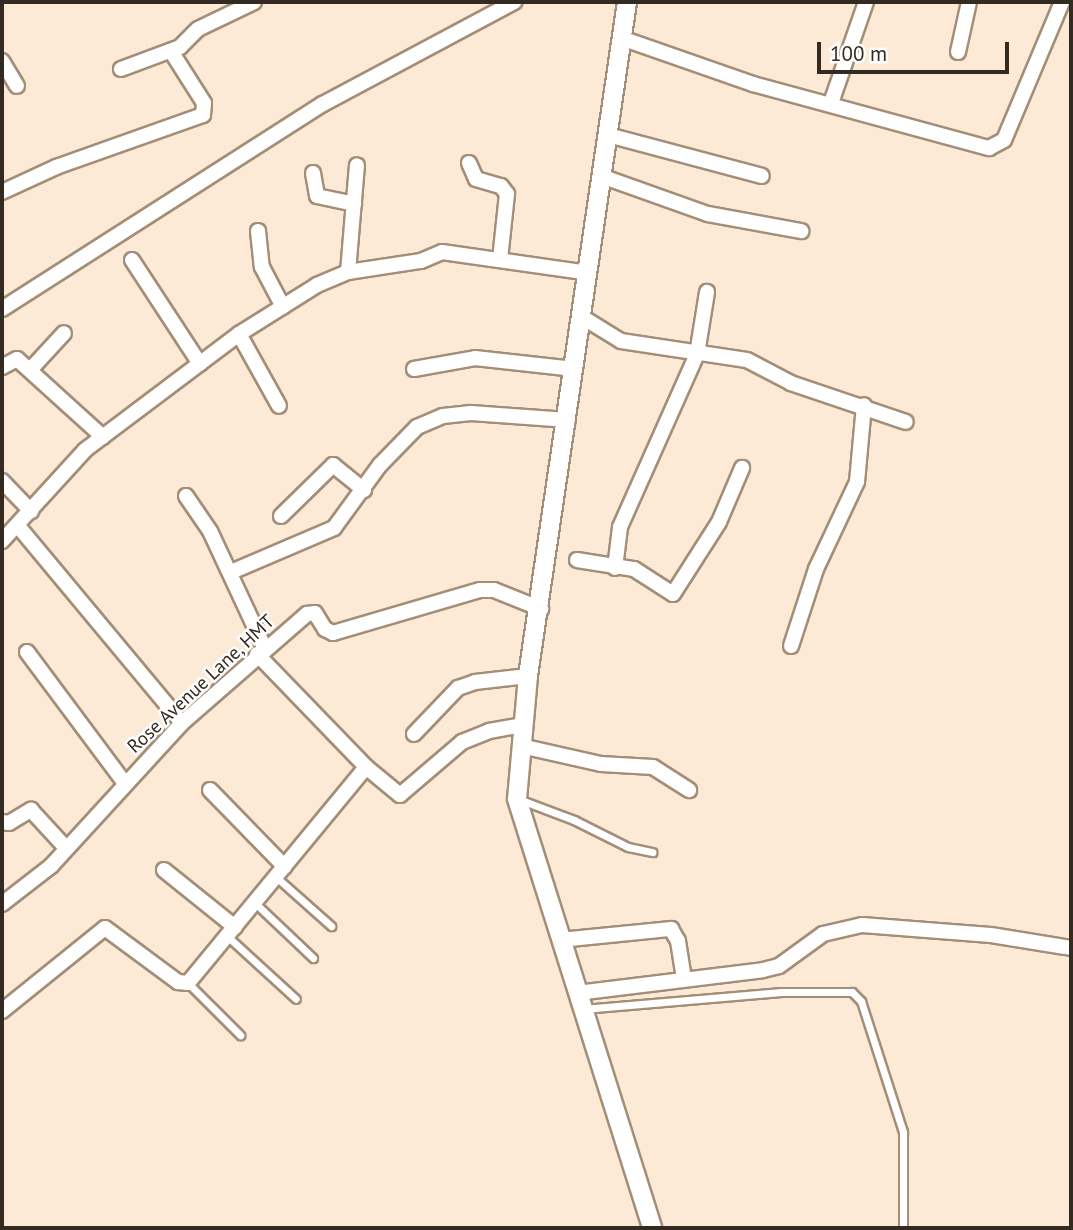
<!DOCTYPE html>
<html>
<head>
<meta charset="utf-8">
<style>
	body { margin:0 }
	#map { position:relative; width:1073px; height:1230px; overflow:hidden; background:#fce9d6; font-family:"PT Sans",sans-serif }
	div>[style] { position:absolute }
	.roads { filter:drop-shadow(2px 0 #a38e77) drop-shadow(-2px 0 #a38e77) drop-shadow(0 2px #a38e77) drop-shadow(0 -2px #a38e77) }
	.service>* { height:7px; margin:-3.5px; padding:0 3.5px; transform-origin:3.5px; border-radius:3.5px; background:#fff }
	.minor>* { height:14px; margin:-7px; padding:0 7px; transform-origin:7px; border-radius:7px; background:#fff }
	.tertiary>* { height:18px; margin:-9px; padding:0 9px; transform-origin:9px; border-radius:9px; background:#fff }
	span { translate:-50% -50%; white-space:nowrap; text-align:center; line-height:1.15; -webkit-text-stroke:5px #fff; paint-order:stroke }
	.street-label { font-size:19px; color:#332a21 }
	.frame { position:absolute; inset:0; border:4px solid #332a21; pointer-events:none }
	.scale { position:absolute; left:817px; top:42px; width:192px; height:32px; box-sizing:border-box; border:4px solid #332a21; border-top:0; padding-left:9px; font-size:21px; line-height:24px; white-space:nowrap; color:#332a21; -webkit-text-stroke:5px #fff; paint-order:stroke }
</style>
</head>
<body>
<div id="map">
	<div class="roads">
		<div class="service">
			<div style="left:521px;top:800px;width:57px;rotate:20.7deg"></div>
			<div style="left:574px;top:820px;width:60px;rotate:26.6deg"></div>
			<div style="left:628px;top:847px;width:25px;rotate:12deg"></div>
			<div style="left:276px;top:877px;width:74px;rotate:41.7deg"></div>
			<div style="left:255px;top:903px;width:80px;rotate:43.5deg"></div>
			<div style="left:227px;top:936px;width:93px;rotate:42.4deg"></div>
			<div style="left:188px;top:983px;width:74px;rotate:45deg"></div>
			<div style="left:583px;top:1009px;width:199px;rotate:-4.9deg"></div>
			<div style="left:781px;top:992px;width:71px"></div>
			<div style="left:852px;top:992px;width:13px;rotate:45deg"></div>
			<div style="left:861px;top:1001px;width:138px;rotate:72.2deg"></div>
			<div style="left:903px;top:1132px;width:96px;rotate:90deg"></div>
		</div>
		<div class="minor">
			<div style="left:621px;top:38px;width:140px;rotate:19.2deg"></div>
			<div style="left:753px;top:84px;width:245px;rotate:15.2deg"></div>
			<div style="left:989px;top:148px;width:17px;rotate:-28deg"></div>
			<div style="left:1004px;top:140px;width:150px;rotate:-67.2deg"></div>
			<div style="left:958px;top:52px;width:51px;rotate:-77.6deg"></div>
			<div style="left:2px;top:61px;width:29px;rotate:59deg"></div>
			<div style="left:121px;top:69px;width:63px;rotate:-20.4deg"></div>
			<div style="left:180px;top:47px;width:25px;rotate:-45deg"></div>
			<div style="left:198px;top:29px;width:62px;rotate:-25.7deg"></div>
			<div style="left:831px;top:103px;width:107px;rotate:-70.9deg"></div>
			<div style="left:608px;top:135px;width:159px;rotate:14.9deg"></div>
			<div style="left:469px;top:163px;width:17px;rotate:66deg"></div>
			<div style="left:476px;top:179px;width:26px;rotate:16deg"></div>
			<div style="left:501px;top:186px;width:10px;rotate:53deg"></div>
			<div style="left:507px;top:194px;width:66px;rotate:96.1deg"></div>
			<div style="left:313px;top:173px;width:23px;rotate:80deg"></div>
			<div style="left:317px;top:196px;width:38px;rotate:12deg"></div>
			<div style="left:601px;top:176px;width:114px;rotate:19.6deg"></div>
			<div style="left:708px;top:214px;width:95px;rotate:10.4deg"></div>
			<div style="left:2px;top:192px;width:60px;rotate:-24.8deg"></div>
			<div style="left:56px;top:167px;width:156px;rotate:-19.5deg"></div>
			<div style="left:203px;top:115px;width:12px;rotate:-85deg"></div>
			<div style="left:204px;top:103px;width:62px;rotate:-122.4deg"></div>
			<div style="left:258px;top:231px;width:36px;rotate:84deg"></div>
			<div style="left:262px;top:267px;width:45px;rotate:62.3deg"></div>
			<div style="left:132px;top:260px;width:124px;rotate:56.8deg"></div>
			<div style="left:348px;top:272px;width:107px;rotate:-85.2deg"></div>
			<div style="left:2px;top:309px;width:381px;rotate:-32.6deg"></div>
			<div style="left:323px;top:104px;width:217px;rotate:-28.1deg"></div>
			<div style="left:582px;top:317px;width:46px;rotate:31.6deg"></div>
			<div style="left:621px;top:341px;width:127px;rotate:8.6deg"></div>
			<div style="left:747px;top:360px;width:50px;rotate:27.6deg"></div>
			<div style="left:791px;top:383px;width:121px;rotate:18.7deg"></div>
			<div style="left:239px;top:334px;width:82px;rotate:60.9deg"></div>
			<div style="left:2px;top:367px;width:17px;rotate:-28deg"></div>
			<div style="left:17px;top:359px;width:116px;rotate:42.2deg"></div>
			<div style="left:414px;top:369px;width:62px;rotate:-10.2deg"></div>
			<div style="left:475px;top:358px;width:100px;rotate:6.3deg"></div>
			<div style="left:30px;top:370px;width:50px;rotate:-47.4deg"></div>
			<div style="left:2px;top:481px;width:42px;rotate:46deg"></div>
			<div style="left:186px;top:496px;width:42px;rotate:55.6deg"></div>
			<div style="left:210px;top:531px;width:128px;rotate:65deg"></div>
			<div style="left:281px;top:516px;width:73px;rotate:-44.4deg"></div>
			<div style="left:333px;top:465px;width:40px;rotate:39deg"></div>
			<div style="left:18px;top:526px;width:256px;rotate:50.2deg"></div>
			<div style="left:2px;top:541px;width:123px;rotate:-47.6deg"></div>
			<div style="left:85px;top:450px;width:193px;rotate:-37deg"></div>
			<div style="left:239px;top:334px;width:92px;rotate:-32.1deg"></div>
			<div style="left:317px;top:285px;width:34px;rotate:-23deg"></div>
			<div style="left:348px;top:272px;width:74px;rotate:-8.6deg"></div>
			<div style="left:421px;top:261px;width:23px;rotate:-23deg"></div>
			<div style="left:442px;top:252px;width:148px;rotate:8.1deg"></div>
			<div style="left:577px;top:560px;width:58px;rotate:9deg"></div>
			<div style="left:634px;top:569px;width:46px;rotate:32.7deg"></div>
			<div style="left:673px;top:594px;width:85px;rotate:-57.4deg"></div>
			<div style="left:719px;top:522px;width:59px;rotate:-66.9deg"></div>
			<div style="left:615px;top:568px;width:41px;rotate:-83deg"></div>
			<div style="left:620px;top:527px;width:189px;rotate:-66deg"></div>
			<div style="left:697px;top:354px;width:63px;rotate:-80.8deg"></div>
			<div style="left:231px;top:572px;width:112px;rotate:-23.1deg"></div>
			<div style="left:334px;top:528px;width:78px;rotate:-53.9deg"></div>
			<div style="left:380px;top:465px;width:53px;rotate:-45.8deg"></div>
			<div style="left:417px;top:427px;width:28px;rotate:-23deg"></div>
			<div style="left:443px;top:416px;width:28px;rotate:-6deg"></div>
			<div style="left:471px;top:413px;width:97px;rotate:4.1deg"></div>
			<div style="left:791px;top:646px;width:81px;rotate:-72deg"></div>
			<div style="left:816px;top:569px;width:96px;rotate:-64.8deg"></div>
			<div style="left:857px;top:482px;width:77px;rotate:-84.8deg"></div>
			<div style="left:27px;top:652px;width:162px;rotate:53.3deg"></div>
			<div style="left:257px;top:654px;width:157px;rotate:46deg"></div>
			<div style="left:366px;top:767px;width:44px;rotate:39.5deg"></div>
			<div style="left:400px;top:795px;width:82px;rotate:-40.5deg"></div>
			<div style="left:462px;top:742px;width:29px;rotate:-22deg"></div>
			<div style="left:489px;top:731px;width:35px;rotate:-10deg"></div>
			<div style="left:414px;top:734px;width:64px;rotate:-46.3deg"></div>
			<div style="left:458px;top:688px;width:18px;rotate:-19deg"></div>
			<div style="left:475px;top:682px;width:53px;rotate:-6.5deg"></div>
			<div style="left:521px;top:746px;width:82px;rotate:12.7deg"></div>
			<div style="left:601px;top:764px;width:52px;rotate:3.3deg"></div>
			<div style="left:653px;top:767px;width:43px;rotate:32.6deg"></div>
			<div style="left:210px;top:790px;width:107px;rotate:45.8deg"></div>
			<div style="left:2px;top:822px;width:7px;rotate:8deg"></div>
			<div style="left:9px;top:823px;width:26px;rotate:-31deg"></div>
			<div style="left:31px;top:810px;width:52px;rotate:47.4deg"></div>
			<div style="left:164px;top:870px;width:91px;rotate:38.8deg"></div>
			<div style="left:2px;top:904px;width:62px;rotate:-37.8deg"></div>
			<div style="left:51px;top:866px;width:194px;rotate:-47.5deg"></div>
			<div style="left:182px;top:723px;width:166px;rotate:-41.1deg"></div>
			<div style="left:307px;top:614px;width:8px;rotate:-7deg"></div>
			<div style="left:315px;top:613px;width:19px;rotate:58deg"></div>
			<div style="left:325px;top:629px;width:9px;rotate:27deg"></div>
			<div style="left:333px;top:633px;width:153px;rotate:-16.3deg"></div>
			<div style="left:480px;top:590px;width:14px"></div>
			<div style="left:494px;top:590px;width:51px;rotate:22deg"></div>
			<div style="left:560px;top:940px;width:112px;rotate:-5.7deg"></div>
			<div style="left:671px;top:929px;width:14px;rotate:60deg"></div>
			<div style="left:678px;top:941px;width:39px;rotate:81deg"></div>
			<div style="left:577px;top:993px;width:187px;rotate:-7deg"></div>
			<div style="left:763px;top:970px;width:16px;rotate:-14deg"></div>
			<div style="left:779px;top:966px;width:54px;rotate:-36deg"></div>
			<div style="left:823px;top:934px;width:40px;rotate:-13deg"></div>
			<div style="left:862px;top:925px;width:129px;rotate:4.4deg"></div>
			<div style="left:991px;top:935px;width:81px;rotate:9.2deg"></div>
			<div style="left:2px;top:1011px;width:132px;rotate:-38.9deg"></div>
			<div style="left:105px;top:928px;width:91px;rotate:36.5deg"></div>
			<div style="left:178px;top:982px;width:10px;rotate:6deg"></div>
			<div style="left:188px;top:983px;width:280px;rotate:-50.5deg"></div>
		</div>
		<div class="tertiary">
			<div style="left:627px;top:2px;width:681px;rotate:98.36deg"></div>
			<div style="left:528px;top:676px;width:123px;rotate:95.1deg"></div>
			<div style="left:517px;top:799px;width:450px;rotate:72.5deg"></div>
		</div>
	</div>
	<div class="street-label">
		<span style="left:201px;top:684px;rotate:-43deg">Rose Avenue Lane, HMT</span>
	</div>
	<div class="frame"></div>
	<div class="scale">100 m</div>
</div>
</body>
</html>
